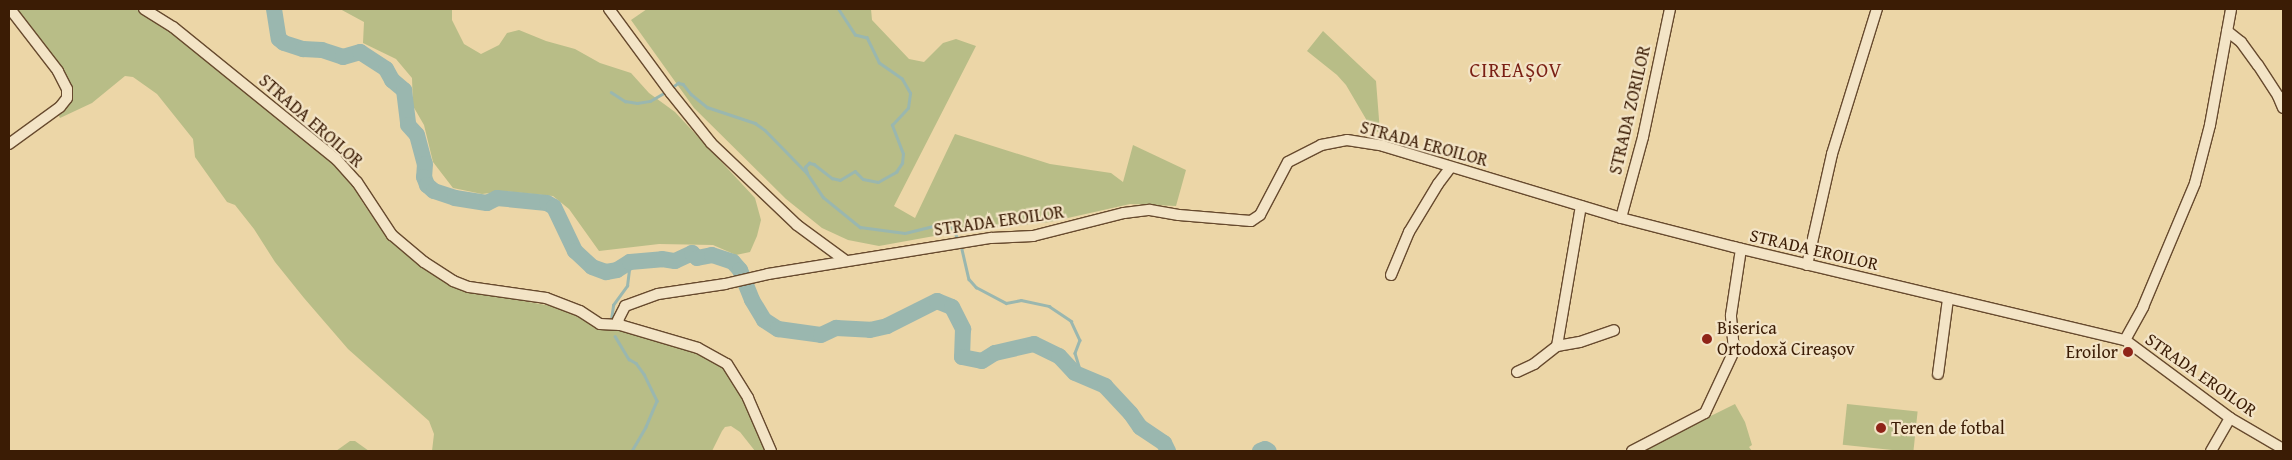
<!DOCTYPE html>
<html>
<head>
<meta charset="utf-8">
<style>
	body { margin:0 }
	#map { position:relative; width:2292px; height:460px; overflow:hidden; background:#ecd6a7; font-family:"Gentium Book Plus",serif }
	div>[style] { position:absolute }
	.green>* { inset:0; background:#b8bd87; transform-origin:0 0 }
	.stream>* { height:2.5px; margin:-1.25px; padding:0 1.25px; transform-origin:1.25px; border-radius:1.25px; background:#9ab7af }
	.river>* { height:16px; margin:-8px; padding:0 8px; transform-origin:8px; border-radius:8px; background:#9ab7af }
	.roads { filter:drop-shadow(1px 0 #674a2e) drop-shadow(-1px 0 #674a2e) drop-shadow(0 1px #674a2e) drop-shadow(0 -1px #674a2e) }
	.street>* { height:10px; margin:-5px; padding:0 5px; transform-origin:5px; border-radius:5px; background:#f3e4c6 }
	.dots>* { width:14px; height:14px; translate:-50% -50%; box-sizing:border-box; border:2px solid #f3e4c6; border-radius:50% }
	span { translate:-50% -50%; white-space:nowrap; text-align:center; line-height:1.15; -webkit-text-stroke:4.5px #f3e4c6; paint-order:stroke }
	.street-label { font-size:18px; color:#3b1c05 }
	.poi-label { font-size:18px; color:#3b1c05 }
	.left { translate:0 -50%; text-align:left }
	.right { translate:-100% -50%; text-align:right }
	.quarter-label { font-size:20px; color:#7a1f14; letter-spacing:1px }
	.frame { position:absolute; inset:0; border:10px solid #3b1c05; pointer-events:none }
</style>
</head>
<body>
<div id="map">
	<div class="green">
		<div style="clip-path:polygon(15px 9px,139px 9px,181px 37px,337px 166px,348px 176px,363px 203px,386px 236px,399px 247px,472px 292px,557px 307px,603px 329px,618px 328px,705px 356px,722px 367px,734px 382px,746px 403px,757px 434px,766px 451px,755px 451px,740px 432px,731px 426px,725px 427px,722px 431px,712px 451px,432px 451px,434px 434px,429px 421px,348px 349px,304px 298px,275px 262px,254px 229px,235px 205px,227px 202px,195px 157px,193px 139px,157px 94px,133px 77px,125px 76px,92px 103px,60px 118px,58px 114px,70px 98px)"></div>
		<div style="clip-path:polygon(340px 9px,452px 9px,452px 20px,464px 44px,481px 54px,499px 45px,507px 33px,519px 30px,546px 41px,575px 49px,600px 63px,631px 73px,649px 93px,675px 112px,755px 198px,761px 220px,757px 236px,750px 252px,736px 255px,713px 245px,659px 244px,599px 251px,569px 209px,553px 196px,504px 191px,482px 194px,453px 188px,433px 162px,424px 125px,413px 106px,412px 78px,396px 59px,363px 43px,364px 22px)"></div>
		<div style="clip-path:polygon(647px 9px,871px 9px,872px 20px,909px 59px,924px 62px,943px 43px,956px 39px,976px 46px,894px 206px,915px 218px,955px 134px,1050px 164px,1111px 173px,1123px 182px,1133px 145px,1186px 170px,1176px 206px,1130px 204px,1050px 222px,951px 233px,879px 246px,848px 240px,822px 228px,786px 199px,694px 108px,631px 20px)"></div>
		<div style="clip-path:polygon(1323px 31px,1376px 81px,1380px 132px,1373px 131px,1346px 85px,1337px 75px,1307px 51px)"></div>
		<div style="clip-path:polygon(1735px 404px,1745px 422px,1752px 445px,1749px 447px,1752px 451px,1640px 451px)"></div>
		<div style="left:1847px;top:404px;width:71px;height:41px;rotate:6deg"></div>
		<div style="clip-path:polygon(350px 441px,355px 441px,369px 451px,336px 451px)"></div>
	</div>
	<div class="stream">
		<div style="left:671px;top:88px;width:9px;rotate:-36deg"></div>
		<div style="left:678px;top:83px;width:5px;rotate:11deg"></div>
		<div style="left:683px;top:84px;width:13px;rotate:51deg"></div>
		<div style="left:691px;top:94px;width:21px;rotate:39deg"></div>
		<div style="left:707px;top:107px;width:51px;rotate:18.4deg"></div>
		<div style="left:755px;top:123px;width:12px;rotate:35deg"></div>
		<div style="left:765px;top:130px;width:60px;rotate:45.7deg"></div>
		<div style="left:807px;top:173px;width:29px;rotate:56deg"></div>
		<div style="left:823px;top:197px;width:48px;rotate:39deg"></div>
		<div style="left:860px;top:227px;width:45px;rotate:7.6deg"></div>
		<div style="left:905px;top:233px;width:41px;rotate:-14deg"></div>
		<div style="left:945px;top:223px;width:6px;rotate:9deg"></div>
		<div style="left:951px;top:224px;width:17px;rotate:65deg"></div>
		<div style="left:611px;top:92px;width:17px;rotate:33deg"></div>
		<div style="left:625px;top:101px;width:12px;rotate:9deg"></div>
		<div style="left:637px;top:103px;width:13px;rotate:-9deg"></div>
		<div style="left:650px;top:101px;width:20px;rotate:-30deg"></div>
		<div style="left:807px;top:173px;width:6px;rotate:-108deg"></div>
		<div style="left:805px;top:167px;width:6px;rotate:-45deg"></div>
		<div style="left:809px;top:163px;width:5px;rotate:11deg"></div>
		<div style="left:814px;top:164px;width:23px;rotate:38deg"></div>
		<div style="left:832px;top:178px;width:8px;rotate:14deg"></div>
		<div style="left:840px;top:180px;width:17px;rotate:-31deg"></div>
		<div style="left:855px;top:171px;width:11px;rotate:45deg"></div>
		<div style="left:863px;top:179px;width:15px;rotate:11deg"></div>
		<div style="left:878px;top:182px;width:21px;rotate:-29deg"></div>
		<div style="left:896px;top:172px;width:11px;rotate:-56deg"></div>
		<div style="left:902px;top:163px;width:9px;rotate:-84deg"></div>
		<div style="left:903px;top:154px;width:31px;rotate:-111deg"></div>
		<div style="left:892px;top:125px;width:23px;rotate:-47deg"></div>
		<div style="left:908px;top:108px;width:15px;rotate:-82deg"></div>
		<div style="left:910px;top:93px;width:16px;rotate:-120deg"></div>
		<div style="left:902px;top:79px;width:28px;rotate:-145deg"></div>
		<div style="left:879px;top:63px;width:28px;rotate:-116deg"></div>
		<div style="left:867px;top:38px;width:12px;rotate:-166deg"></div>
		<div style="left:855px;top:35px;width:31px;rotate:-123deg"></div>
		<div style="left:961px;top:245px;width:35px;rotate:77deg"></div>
		<div style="left:969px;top:279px;width:11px;rotate:49deg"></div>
		<div style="left:976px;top:287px;width:34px;rotate:28deg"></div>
		<div style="left:1006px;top:303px;width:15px;rotate:-11deg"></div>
		<div style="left:1021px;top:300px;width:29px;rotate:12deg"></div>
		<div style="left:1049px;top:306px;width:27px;rotate:34deg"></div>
		<div style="left:1071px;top:321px;width:21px;rotate:65deg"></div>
		<div style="left:1080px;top:340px;width:14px;rotate:111deg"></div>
		<div style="left:1075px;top:353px;width:24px;rotate:73deg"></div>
		<div style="left:611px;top:320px;width:15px;rotate:-82deg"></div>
		<div style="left:613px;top:305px;width:24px;rotate:-54deg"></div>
		<div style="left:627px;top:286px;width:24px;rotate:-83deg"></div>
		<div style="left:615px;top:336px;width:27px;rotate:59deg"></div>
		<div style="left:629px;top:359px;width:8px;rotate:30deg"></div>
		<div style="left:636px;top:363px;width:14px;rotate:54deg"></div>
		<div style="left:644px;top:374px;width:30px;rotate:64deg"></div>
		<div style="left:657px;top:401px;width:28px;rotate:113deg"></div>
		<div style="left:646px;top:427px;width:28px;rotate:120deg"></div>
	</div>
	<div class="river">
		<div style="left:274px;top:9px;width:30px;rotate:81deg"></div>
		<div style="left:279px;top:39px;width:6px;rotate:39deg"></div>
		<div style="left:284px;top:43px;width:20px;rotate:18deg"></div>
		<div style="left:303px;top:49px;width:19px;rotate:3deg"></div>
		<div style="left:322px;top:50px;width:22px;rotate:18deg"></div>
		<div style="left:343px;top:57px;width:18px;rotate:-16deg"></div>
		<div style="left:360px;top:52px;width:31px;rotate:33deg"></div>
		<div style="left:386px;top:69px;width:13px;rotate:61deg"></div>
		<div style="left:392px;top:80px;width:16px;rotate:40deg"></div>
		<div style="left:404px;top:90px;width:35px;rotate:83deg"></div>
		<div style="left:408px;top:125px;width:13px;rotate:48deg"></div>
		<div style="left:417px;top:135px;width:30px;rotate:75deg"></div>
		<div style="left:425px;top:164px;width:13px;rotate:94deg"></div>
		<div style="left:424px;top:177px;width:9px;rotate:69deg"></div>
		<div style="left:427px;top:185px;width:9px;rotate:41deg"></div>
		<div style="left:434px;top:191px;width:22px;rotate:18deg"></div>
		<div style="left:455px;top:198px;width:32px;rotate:9deg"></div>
		<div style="left:487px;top:203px;width:11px;rotate:-27deg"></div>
		<div style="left:497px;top:198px;width:50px;rotate:5.7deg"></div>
		<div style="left:547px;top:203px;width:8px;rotate:30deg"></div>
		<div style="left:554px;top:207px;width:49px;rotate:64.5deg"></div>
		<div style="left:575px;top:251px;width:23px;rotate:43deg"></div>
		<div style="left:592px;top:267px;width:15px;rotate:20deg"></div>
		<div style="left:606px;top:272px;width:11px;rotate:-10deg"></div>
		<div style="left:617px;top:270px;width:15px;rotate:-32deg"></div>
		<div style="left:630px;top:262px;width:32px;rotate:-5deg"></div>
		<div style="left:662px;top:259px;width:13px;rotate:9deg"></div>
		<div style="left:675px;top:261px;width:19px;rotate:-25deg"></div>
		<div style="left:692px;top:253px;width:7px;rotate:45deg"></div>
		<div style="left:697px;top:258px;width:15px;rotate:-11deg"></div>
		<div style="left:712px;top:255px;width:22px;rotate:18deg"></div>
		<div style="left:733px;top:262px;width:11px;rotate:49deg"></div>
		<div style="left:740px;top:270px;width:32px;rotate:68deg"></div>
		<div style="left:752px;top:300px;width:23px;rotate:59deg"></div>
		<div style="left:764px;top:320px;width:17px;rotate:33deg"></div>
		<div style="left:778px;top:329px;width:43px;rotate:7.9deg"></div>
		<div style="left:821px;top:335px;width:17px;rotate:-25deg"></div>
		<div style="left:836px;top:328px;width:34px;rotate:3deg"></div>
		<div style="left:870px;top:330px;width:17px;rotate:-13deg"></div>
		<div style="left:887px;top:326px;width:56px;rotate:-26.6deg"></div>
		<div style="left:937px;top:301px;width:16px;rotate:22deg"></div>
		<div style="left:952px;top:307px;width:25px;rotate:63deg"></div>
		<div style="left:963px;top:329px;width:28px;rotate:92deg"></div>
		<div style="left:962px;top:357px;width:20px;rotate:11deg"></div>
		<div style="left:982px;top:361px;width:15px;rotate:-32deg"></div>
		<div style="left:995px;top:353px;width:40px;rotate:-13deg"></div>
		<div style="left:1034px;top:344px;width:28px;rotate:26deg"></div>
		<div style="left:1059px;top:356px;width:23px;rotate:47deg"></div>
		<div style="left:1075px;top:373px;width:33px;rotate:23deg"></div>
		<div style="left:1105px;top:386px;width:38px;rotate:47deg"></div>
		<div style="left:1131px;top:414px;width:16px;rotate:55deg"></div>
		<div style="left:1140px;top:427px;width:29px;rotate:34deg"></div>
		<div style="left:1164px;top:443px;width:9px;rotate:63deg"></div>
		<div style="left:1260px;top:451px;width:5px;rotate:-22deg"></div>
		<div style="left:1265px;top:449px;width:4px;rotate:27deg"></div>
	</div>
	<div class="roads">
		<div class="street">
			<div style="left:144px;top:9px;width:34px;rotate:32deg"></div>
			<div style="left:173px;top:27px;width:211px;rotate:39deg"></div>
			<div style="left:337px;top:160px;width:30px;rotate:48deg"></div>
			<div style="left:357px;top:182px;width:64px;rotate:56.6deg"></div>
			<div style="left:392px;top:235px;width:42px;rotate:40.2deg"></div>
			<div style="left:424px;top:262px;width:35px;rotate:33deg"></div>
			<div style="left:453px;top:281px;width:17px;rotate:21deg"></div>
			<div style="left:469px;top:287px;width:78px;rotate:8.1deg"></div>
			<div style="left:546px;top:298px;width:36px;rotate:21deg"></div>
			<div style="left:580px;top:311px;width:24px;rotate:33deg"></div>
			<div style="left:600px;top:324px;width:20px;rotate:3deg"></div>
			<div style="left:620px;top:325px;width:81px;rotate:16.4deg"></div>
			<div style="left:698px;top:348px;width:33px;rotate:29deg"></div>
			<div style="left:727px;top:364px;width:40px;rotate:58deg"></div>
			<div style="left:748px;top:398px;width:58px;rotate:66.5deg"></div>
			<div style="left:609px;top:9px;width:104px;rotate:53.6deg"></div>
			<div style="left:671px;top:93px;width:64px;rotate:51.3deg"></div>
			<div style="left:711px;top:143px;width:119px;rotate:43.6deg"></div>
			<div style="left:797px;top:225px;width:61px;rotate:36.3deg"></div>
			<div style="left:2227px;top:31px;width:18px;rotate:38deg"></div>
			<div style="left:2241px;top:42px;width:29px;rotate:54deg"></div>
			<div style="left:2258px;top:65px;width:37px;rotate:57deg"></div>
			<div style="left:2278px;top:96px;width:13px;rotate:67deg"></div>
			<div style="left:9px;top:144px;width:63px;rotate:-36deg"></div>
			<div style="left:60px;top:107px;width:11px;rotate:-52deg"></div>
			<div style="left:67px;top:98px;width:9px;rotate:-90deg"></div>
			<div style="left:67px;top:89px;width:20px;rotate:-117deg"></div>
			<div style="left:58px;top:71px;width:78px;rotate:-127.7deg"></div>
			<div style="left:1621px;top:218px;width:84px;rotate:-74.8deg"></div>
			<div style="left:1643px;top:137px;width:131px;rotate:-78.1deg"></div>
			<div style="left:1807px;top:265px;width:114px;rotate:-77.3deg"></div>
			<div style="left:1832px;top:154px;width:152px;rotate:-72.8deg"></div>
			<div style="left:1391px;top:275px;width:47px;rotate:-67.3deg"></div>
			<div style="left:1409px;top:232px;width:56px;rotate:-58.9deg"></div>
			<div style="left:1438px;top:184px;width:21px;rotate:-53deg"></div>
			<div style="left:620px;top:325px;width:5px;rotate:-112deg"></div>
			<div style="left:618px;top:320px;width:16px;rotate:-63deg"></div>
			<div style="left:625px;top:306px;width:35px;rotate:-20deg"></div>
			<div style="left:658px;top:294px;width:68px;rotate:-8.5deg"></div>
			<div style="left:725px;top:284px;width:44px;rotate:-13.1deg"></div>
			<div style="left:768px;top:274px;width:226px;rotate:-9.2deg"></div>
			<div style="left:991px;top:238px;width:42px;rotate:-2.7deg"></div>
			<div style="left:1033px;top:236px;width:94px;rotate:-14.2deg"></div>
			<div style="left:1124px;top:213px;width:26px;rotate:-7deg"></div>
			<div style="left:1150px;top:210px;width:29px;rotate:10deg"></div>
			<div style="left:1179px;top:215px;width:72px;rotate:4.8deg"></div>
			<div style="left:1251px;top:221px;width:11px;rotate:-34deg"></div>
			<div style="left:1260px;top:215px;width:60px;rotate:-62.2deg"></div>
			<div style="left:1288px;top:162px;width:37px;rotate:-27deg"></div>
			<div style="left:1321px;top:145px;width:26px;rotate:-11deg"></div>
			<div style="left:1347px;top:140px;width:36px;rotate:9deg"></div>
			<div style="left:1383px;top:146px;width:249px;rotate:16.8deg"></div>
			<div style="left:1621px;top:218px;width:117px;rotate:14.4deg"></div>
			<div style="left:1734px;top:247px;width:402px;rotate:13.4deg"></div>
			<div style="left:2125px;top:340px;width:131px;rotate:36.6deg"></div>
			<div style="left:2230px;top:418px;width:61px;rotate:30.3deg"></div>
			<div style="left:2125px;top:340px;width:38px;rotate:-61deg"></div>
			<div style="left:2143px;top:307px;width:134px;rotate:-67.2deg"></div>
			<div style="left:2195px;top:183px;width:60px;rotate:-75.5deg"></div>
			<div style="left:2210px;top:125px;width:118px;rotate:-79.7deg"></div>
			<div style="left:1557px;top:346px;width:142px;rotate:-80.3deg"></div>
			<div style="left:1517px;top:372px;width:19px;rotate:-25deg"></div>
			<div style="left:1534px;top:364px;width:29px;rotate:-38deg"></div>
			<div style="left:1557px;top:346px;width:23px;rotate:-10deg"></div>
			<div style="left:1580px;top:342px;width:36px;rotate:-19deg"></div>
			<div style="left:1938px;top:374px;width:76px;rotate:-82.4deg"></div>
			<div style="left:1632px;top:451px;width:82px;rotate:-27.5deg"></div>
			<div style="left:1705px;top:413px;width:68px;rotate:-64.9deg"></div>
			<div style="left:1734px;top:351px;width:36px;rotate:-95deg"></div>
			<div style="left:1731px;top:315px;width:67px;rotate:-81.4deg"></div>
			<div style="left:2211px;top:451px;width:38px;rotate:-60deg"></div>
		</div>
	</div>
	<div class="dots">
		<div style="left:1707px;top:339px;background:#8f2418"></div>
		<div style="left:2128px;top:352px;background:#8f2418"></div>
		<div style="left:1881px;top:428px;background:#8f2418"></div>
	</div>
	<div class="street-label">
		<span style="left:1630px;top:110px;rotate:-77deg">STRADA ZORILOR</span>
		<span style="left:311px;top:121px;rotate:41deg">STRADA EROILOR</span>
		<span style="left:1424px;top:144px;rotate:15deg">STRADA EROILOR</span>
		<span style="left:999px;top:221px;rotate:-8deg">STRADA EROILOR</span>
		<span style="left:1814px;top:250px;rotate:13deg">STRADA EROILOR</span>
		<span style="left:2201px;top:375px;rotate:35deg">STRADA EROILOR</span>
	</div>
	<div class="poi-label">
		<span class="left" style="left:1717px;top:339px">Biserica<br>Ortodoxă Cireașov</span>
		<span class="right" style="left:2118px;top:352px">Eroilor</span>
		<span class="left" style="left:1891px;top:428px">Teren de fotbal</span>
	</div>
	<div class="quarter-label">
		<span style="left:1516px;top:69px">CIREAȘOV</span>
	</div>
	<div class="frame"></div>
</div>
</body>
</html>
